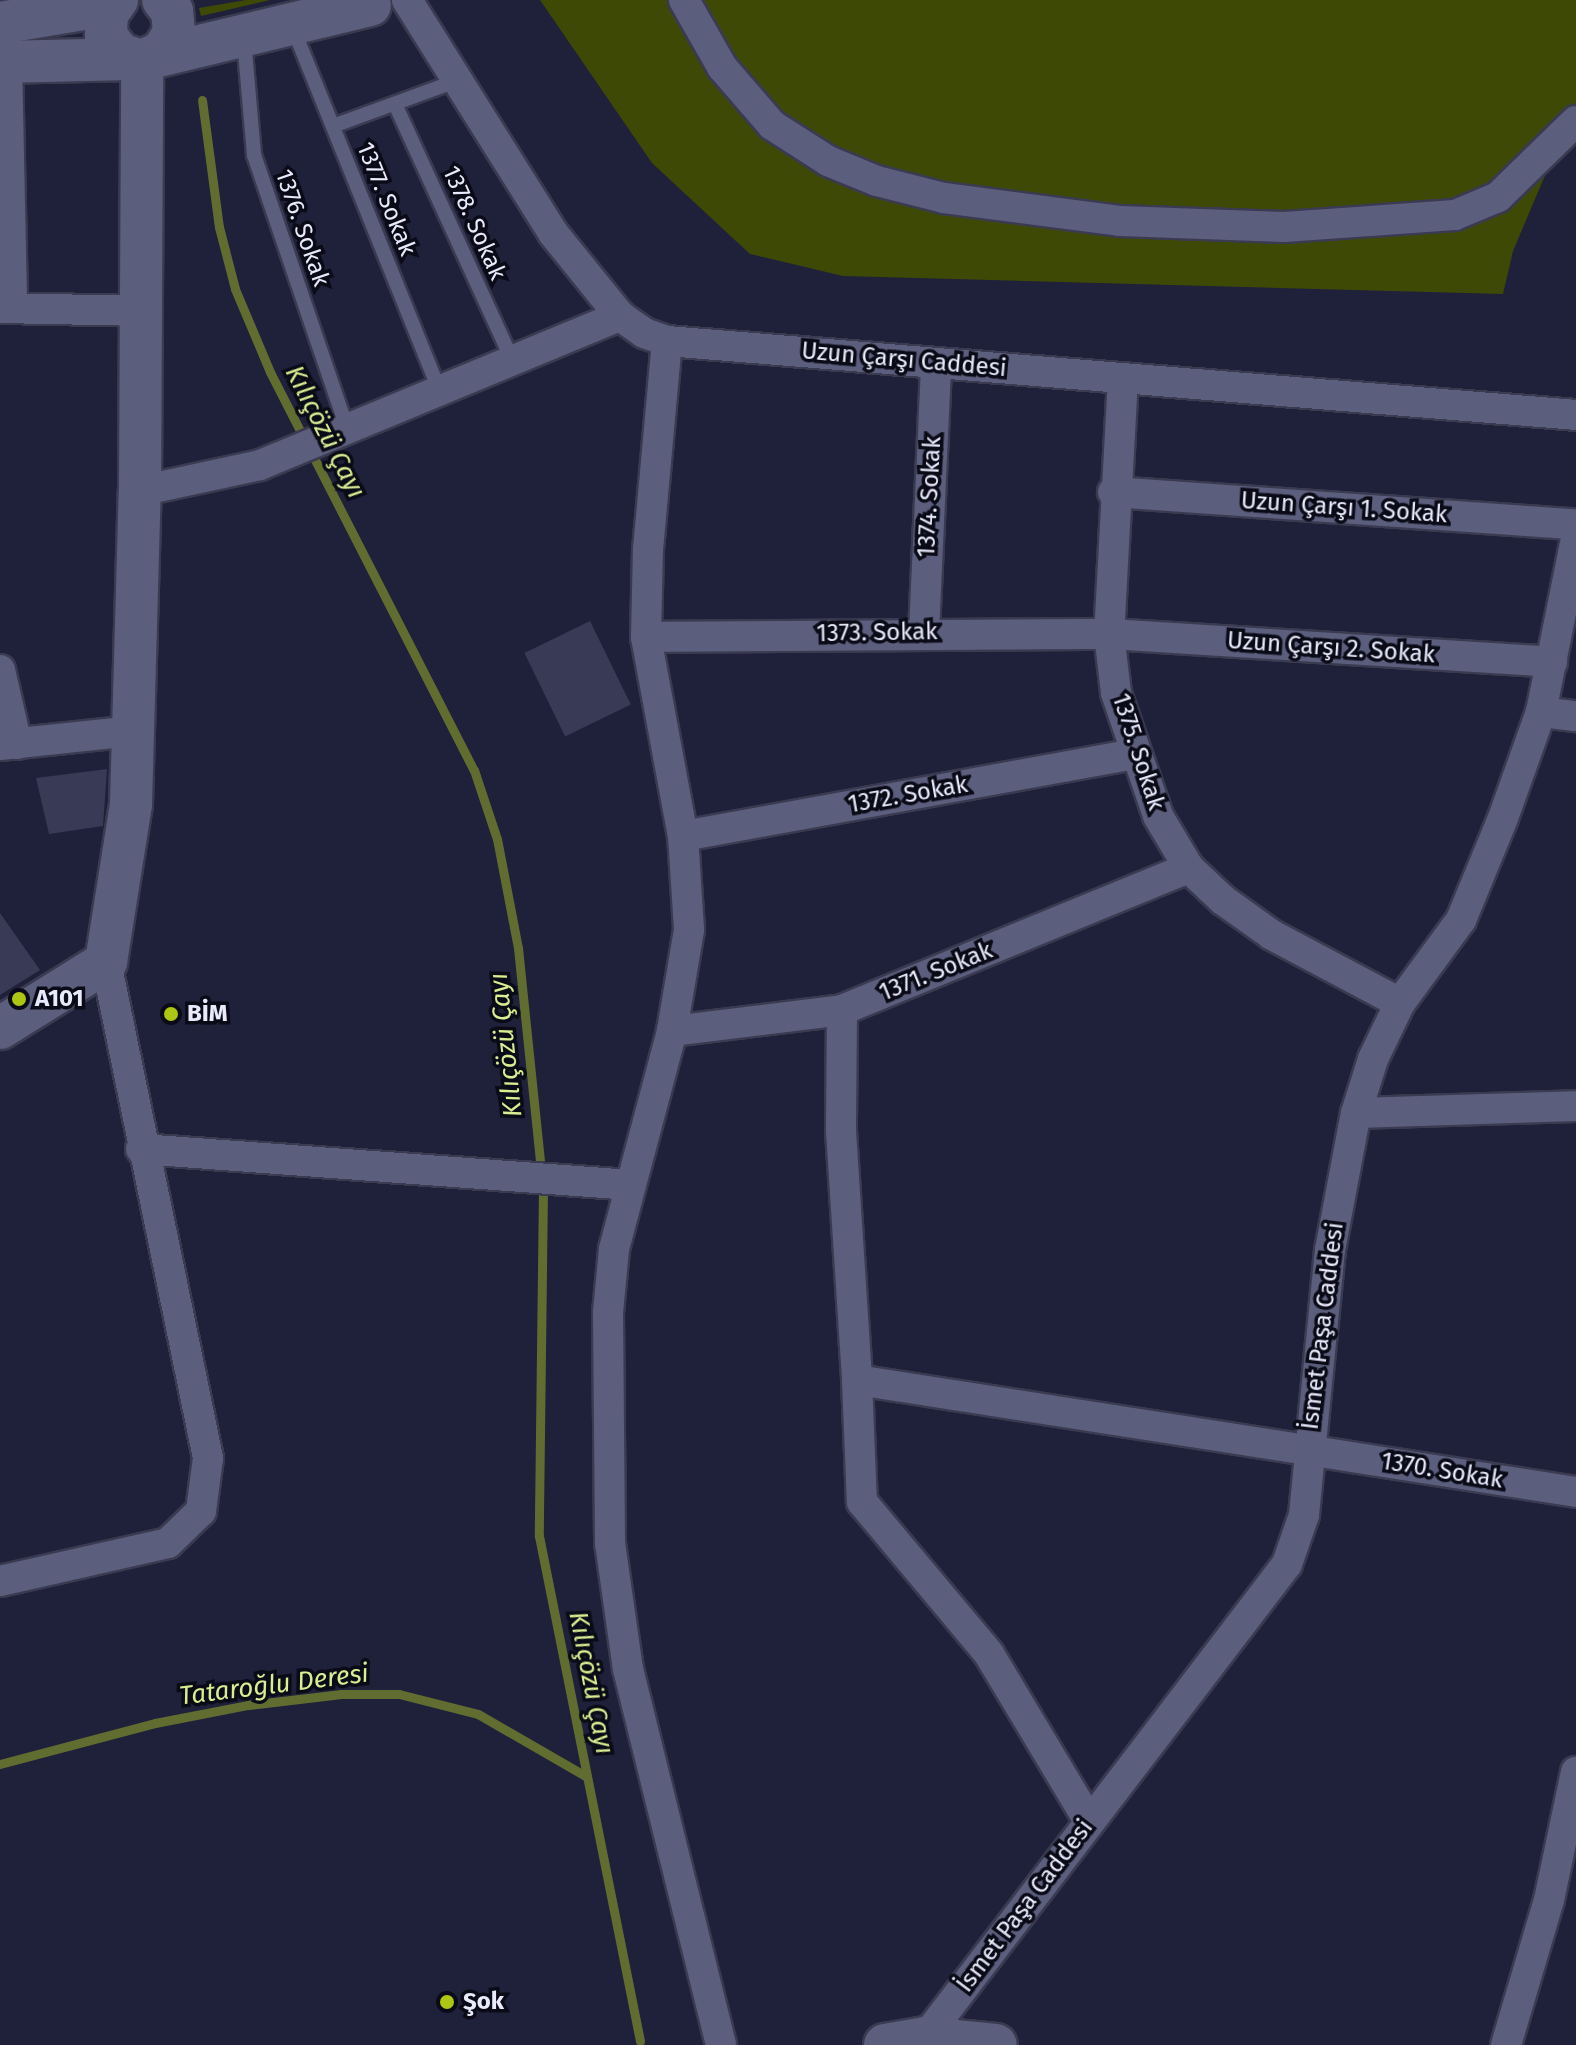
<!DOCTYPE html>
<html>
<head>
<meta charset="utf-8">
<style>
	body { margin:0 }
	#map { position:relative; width:1576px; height:2045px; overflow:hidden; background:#1f203a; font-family:"Fira Sans",sans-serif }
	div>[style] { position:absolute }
	.green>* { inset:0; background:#3f4906 }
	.stream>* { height:9px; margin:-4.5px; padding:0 4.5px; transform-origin:4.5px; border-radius:4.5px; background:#616d30 }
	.building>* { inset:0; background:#383a56; transform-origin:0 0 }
	.roads { filter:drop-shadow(2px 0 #3a3a51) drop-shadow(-2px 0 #3a3a51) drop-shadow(0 2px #3a3a51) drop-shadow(0 -2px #3a3a51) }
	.lane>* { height:14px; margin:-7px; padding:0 7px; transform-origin:7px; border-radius:7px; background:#5c5e7d }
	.street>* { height:30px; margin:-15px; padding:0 15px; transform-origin:15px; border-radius:15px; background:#5c5e7d }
	.secondary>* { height:42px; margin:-21px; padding:0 21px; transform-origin:21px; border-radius:21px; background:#5c5e7d }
	.dots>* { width:22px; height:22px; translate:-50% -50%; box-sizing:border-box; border:4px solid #0a0b17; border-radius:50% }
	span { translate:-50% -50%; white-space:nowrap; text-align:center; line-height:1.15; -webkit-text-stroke:7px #0a0b17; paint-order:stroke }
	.street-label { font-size:24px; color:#e9ebfd }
	.poi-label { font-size:24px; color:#e9ebfd; font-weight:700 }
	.left { translate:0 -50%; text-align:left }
	.water-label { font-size:26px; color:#d9ed92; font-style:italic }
</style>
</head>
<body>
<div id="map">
	<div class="green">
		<div style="clip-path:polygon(246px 0,270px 0,201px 16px,199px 8px)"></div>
		<div style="clip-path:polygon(540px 0,1576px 0,1576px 125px,1554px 154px,1513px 251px,1503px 294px,843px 276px,750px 254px,652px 163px)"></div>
	</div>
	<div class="stream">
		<div style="left:202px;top:100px;width:128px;rotate:82.4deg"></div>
		<div style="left:219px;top:227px;width:64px;rotate:75.5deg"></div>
		<div style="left:235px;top:289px;width:90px;rotate:67.1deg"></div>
		<div style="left:270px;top:372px;width:447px;rotate:62.9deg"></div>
		<div style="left:474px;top:770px;width:73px;rotate:71.6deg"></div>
		<div style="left:497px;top:839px;width:111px;rotate:79.1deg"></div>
		<div style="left:518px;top:948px;width:241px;rotate:84.1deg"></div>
		<div style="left:543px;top:1188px;width:348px;rotate:90.7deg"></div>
		<div style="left:539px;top:1536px;width:515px;rotate:78.69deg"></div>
		<div style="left:0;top:1764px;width:160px;rotate:-14.8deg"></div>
		<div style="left:155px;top:1723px;width:95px;rotate:-11deg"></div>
		<div style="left:248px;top:1705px;width:94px;rotate:-6.7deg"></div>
		<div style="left:341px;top:1694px;width:58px"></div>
		<div style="left:399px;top:1694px;width:81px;rotate:14.2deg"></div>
		<div style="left:478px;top:1714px;width:126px;rotate:30deg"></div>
	</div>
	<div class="building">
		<div style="left:590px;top:621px;width:93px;height:73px;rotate:64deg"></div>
		<div style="clip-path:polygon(107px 769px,103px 826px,49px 834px,36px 778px)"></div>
		<div style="clip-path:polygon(0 913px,40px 970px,0 995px)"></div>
	</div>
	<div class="roads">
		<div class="lane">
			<div style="left:293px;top:28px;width:390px;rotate:68deg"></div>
			<div style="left:244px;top:40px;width:115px;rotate:85deg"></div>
			<div style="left:254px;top:155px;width:288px;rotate:71.2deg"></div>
			<div style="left:395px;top:104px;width:281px;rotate:65.4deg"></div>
			<div style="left:333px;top:126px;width:134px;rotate:-20.1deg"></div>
		</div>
		<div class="street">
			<div style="left:407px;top:0;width:275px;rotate:57.9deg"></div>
			<div style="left:553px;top:233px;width:107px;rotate:51.1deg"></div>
			<div style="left:620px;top:316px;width:29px;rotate:35deg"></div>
			<div style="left:644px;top:333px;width:24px;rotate:19deg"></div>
			<div style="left:667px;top:341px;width:912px;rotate:4.65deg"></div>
			<div style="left:684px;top:0;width:77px;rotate:60.4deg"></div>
			<div style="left:722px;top:67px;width:77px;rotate:49.2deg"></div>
			<div style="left:772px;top:125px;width:67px;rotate:32.7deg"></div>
			<div style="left:828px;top:161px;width:53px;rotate:22.2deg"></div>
			<div style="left:877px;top:181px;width:69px;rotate:14.2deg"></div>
			<div style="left:944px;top:198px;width:177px;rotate:7.4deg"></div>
			<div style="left:1120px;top:221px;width:164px;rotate:2.1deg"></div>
			<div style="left:1284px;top:227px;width:171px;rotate:-4deg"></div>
			<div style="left:1455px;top:215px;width:47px;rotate:-22.7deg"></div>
			<div style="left:1498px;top:197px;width:109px;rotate:-44.3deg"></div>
			<div style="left:7px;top:62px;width:246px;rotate:88.8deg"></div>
			<div style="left:0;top:308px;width:139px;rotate:1.2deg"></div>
			<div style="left:667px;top:341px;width:208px;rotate:95.2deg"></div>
			<div style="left:648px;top:548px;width:89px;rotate:91.3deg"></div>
			<div style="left:646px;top:637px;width:202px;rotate:79.5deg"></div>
			<div style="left:683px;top:836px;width:94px;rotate:86.3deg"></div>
			<div style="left:689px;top:930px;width:102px;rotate:99.6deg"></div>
			<div style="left:672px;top:1031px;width:226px;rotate:104.9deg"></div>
			<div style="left:614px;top:1249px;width:63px;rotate:95.4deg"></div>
			<div style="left:608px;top:1312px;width:231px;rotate:89.5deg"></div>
			<div style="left:610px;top:1543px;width:127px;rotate:81.9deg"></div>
			<div style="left:628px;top:1669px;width:387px;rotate:76.1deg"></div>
			<div style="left:1123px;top:378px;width:256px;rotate:93.1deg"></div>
			<div style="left:1109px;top:634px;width:59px;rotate:83.2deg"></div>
			<div style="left:1116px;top:693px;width:130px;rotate:71.1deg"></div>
			<div style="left:1158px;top:816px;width:61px;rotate:59.2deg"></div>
			<div style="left:1189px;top:868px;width:47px;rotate:43.3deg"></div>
			<div style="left:1223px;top:900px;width:60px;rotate:35.5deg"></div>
			<div style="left:1272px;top:935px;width:145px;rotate:28deg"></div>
			<div style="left:140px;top:491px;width:123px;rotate:-12.2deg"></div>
			<div style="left:260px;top:465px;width:390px;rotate:-22.5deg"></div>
			<div style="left:1113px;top:492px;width:464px;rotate:4deg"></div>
			<div style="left:924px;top:632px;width:269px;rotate:-87.4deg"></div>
			<div style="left:646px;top:637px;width:463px;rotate:-0.4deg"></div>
			<div style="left:1109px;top:634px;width:444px;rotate:3.6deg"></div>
			<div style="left:0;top:670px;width:76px;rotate:77.1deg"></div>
			<div style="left:1541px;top:712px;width:35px;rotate:7deg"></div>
			<div style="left:0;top:745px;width:135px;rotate:-6deg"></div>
			<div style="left:683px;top:836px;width:458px;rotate:-10.3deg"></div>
			<div style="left:842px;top:1010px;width:121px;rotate:90.5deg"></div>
			<div style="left:841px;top:1131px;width:250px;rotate:86.3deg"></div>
			<div style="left:857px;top:1380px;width:728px;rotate:8.85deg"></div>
			<div style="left:672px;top:1031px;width:171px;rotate:-7deg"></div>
			<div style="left:842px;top:1010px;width:375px;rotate:-22.3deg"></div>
			<div style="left:1356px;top:1113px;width:220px;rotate:-1.8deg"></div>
			<div style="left:141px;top:1149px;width:488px;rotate:4.2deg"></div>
			<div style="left:857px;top:1380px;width:122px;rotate:87.7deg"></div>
			<div style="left:862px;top:1502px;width:198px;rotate:50.1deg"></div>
			<div style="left:989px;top:1654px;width:195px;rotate:59.1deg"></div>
			<div style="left:0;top:1581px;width:172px;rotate:-12.7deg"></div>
			<div style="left:168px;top:1543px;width:46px;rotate:-44.1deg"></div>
			<div style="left:201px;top:1511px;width:53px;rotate:-82.5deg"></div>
			<div style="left:208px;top:1458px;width:506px;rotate:-101.62deg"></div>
			<div style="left:925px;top:2038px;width:596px;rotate:-52.63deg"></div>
			<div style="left:1287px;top:1564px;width:52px;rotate:-70.9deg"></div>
			<div style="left:1304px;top:1515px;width:266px;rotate:-84.4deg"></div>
			<div style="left:1330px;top:1250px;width:139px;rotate:-79.3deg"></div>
			<div style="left:1356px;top:1113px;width:57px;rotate:-72.5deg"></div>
			<div style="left:1373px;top:1059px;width:62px;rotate:-64.3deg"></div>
			<div style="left:1400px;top:1003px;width:103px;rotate:-53.7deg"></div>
			<div style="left:1461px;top:920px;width:110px;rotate:-67.6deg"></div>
			<div style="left:1503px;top:818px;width:113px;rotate:-70.3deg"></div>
			<div style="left:1541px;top:712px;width:177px;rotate:-78.6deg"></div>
			<div style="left:1506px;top:2045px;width:151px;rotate:-73.5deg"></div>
			<div style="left:1549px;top:1900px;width:131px;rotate:-78.1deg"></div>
		</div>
		<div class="secondary">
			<div style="left:117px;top:0;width:17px;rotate:126deg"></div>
			<div style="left:107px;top:14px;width:22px;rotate:93deg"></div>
			<div style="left:106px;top:36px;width:23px;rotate:52deg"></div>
			<div style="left:120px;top:54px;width:23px;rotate:18deg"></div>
			<div style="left:142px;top:61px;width:22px;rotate:-24deg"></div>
			<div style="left:162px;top:52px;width:22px;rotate:-58deg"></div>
			<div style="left:174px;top:33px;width:22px;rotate:-95deg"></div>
			<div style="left:172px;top:11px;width:14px;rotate:-129deg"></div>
			<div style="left:0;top:23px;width:115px;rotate:-9.5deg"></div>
			<div style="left:154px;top:57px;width:222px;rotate:-13.5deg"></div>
			<div style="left:0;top:62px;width:131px;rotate:-1.3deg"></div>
			<div style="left:0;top:1028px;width:125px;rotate:-31.9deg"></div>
			<div style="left:106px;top:962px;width:160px;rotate:-81deg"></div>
			<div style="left:131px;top:804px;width:313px;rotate:-88.4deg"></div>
			<div style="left:140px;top:491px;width:430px;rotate:-89.7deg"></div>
			<div style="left:885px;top:2045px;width:41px;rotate:-9.9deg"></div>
			<div style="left:925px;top:2038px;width:71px;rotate:5.6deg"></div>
		</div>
	</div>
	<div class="dots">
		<div style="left:19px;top:999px;background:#acc613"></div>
		<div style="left:171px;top:1014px;background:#acc613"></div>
		<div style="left:447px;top:2002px;background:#acc613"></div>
	</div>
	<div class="street-label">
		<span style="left:386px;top:199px;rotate:68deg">1377. Sokak</span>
		<span style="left:474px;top:223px;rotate:66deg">1378. Sokak</span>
		<span style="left:302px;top:228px;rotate:71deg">1376. Sokak</span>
		<span style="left:904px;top:360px;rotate:5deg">Uzun Çarşı Caddesi</span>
		<span style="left:930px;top:497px;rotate:-87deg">1374. Sokak</span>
		<span style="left:1344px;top:508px;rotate:4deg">Uzun Çarşı 1. Sokak</span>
		<span style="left:877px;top:633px;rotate:-1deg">1373. Sokak</span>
		<span style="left:1331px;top:648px;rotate:4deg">Uzun Çarşı 2. Sokak</span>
		<span style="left:1138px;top:752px;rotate:72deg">1375. Sokak</span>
		<span style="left:908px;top:795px;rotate:-10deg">1372. Sokak</span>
		<span style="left:936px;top:972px;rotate:-22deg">1371. Sokak</span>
		<span style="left:1323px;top:1326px;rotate:-83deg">İsmet Paşa Caddesi</span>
		<span style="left:1442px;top:1471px;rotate:9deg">1370. Sokak</span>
		<span style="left:1025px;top:1906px;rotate:-53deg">İsmet Paşa Caddesi</span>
	</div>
	<div class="poi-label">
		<span class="left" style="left:35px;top:999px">A101</span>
		<span class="left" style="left:187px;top:1014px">BİM</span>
		<span class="left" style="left:463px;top:2002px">Şok</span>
	</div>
	<div class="water-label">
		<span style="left:325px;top:432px;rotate:63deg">Kılıçözü Çayı</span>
		<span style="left:506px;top:1045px;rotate:-96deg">Kılıçözü Çayı</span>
		<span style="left:591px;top:1683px;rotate:79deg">Kılıçözü Çayı</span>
		<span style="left:274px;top:1685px;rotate:-7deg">Tataroğlu Deresi</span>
	</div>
</div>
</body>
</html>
